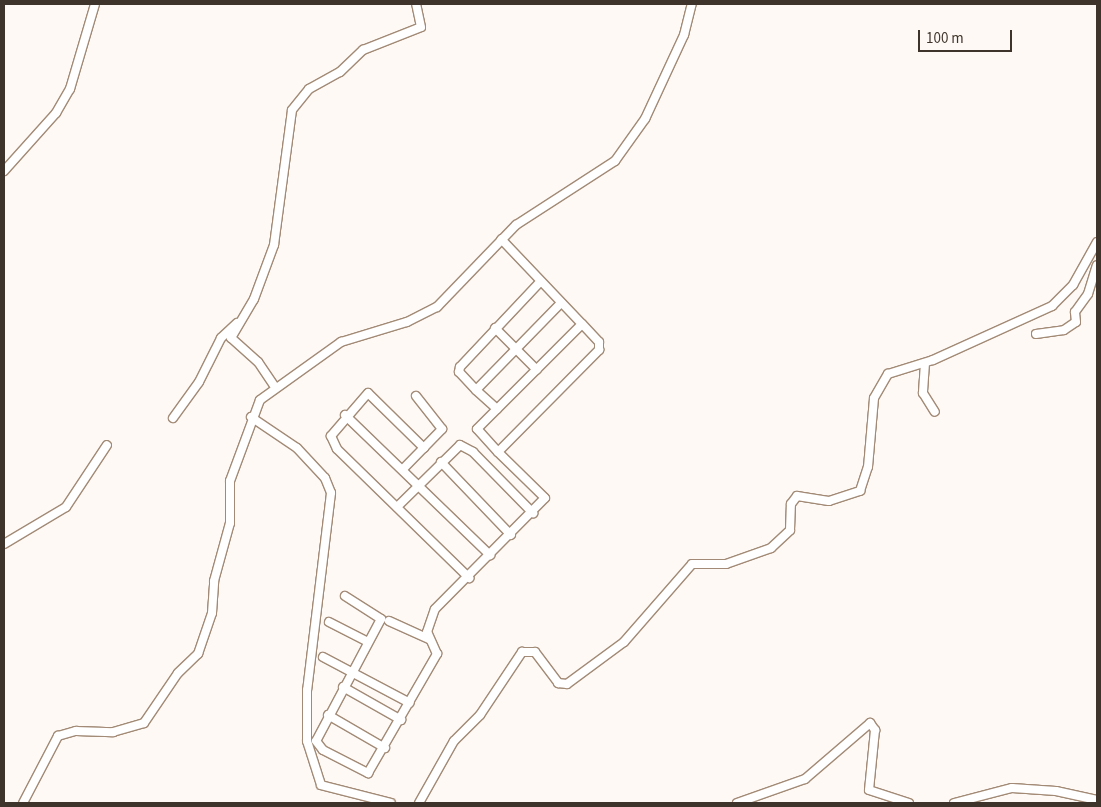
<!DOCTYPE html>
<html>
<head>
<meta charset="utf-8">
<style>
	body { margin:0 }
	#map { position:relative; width:1101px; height:807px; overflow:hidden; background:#fef9f4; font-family:"Source Sans 3",sans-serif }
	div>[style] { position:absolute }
	.roads { filter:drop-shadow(1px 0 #a28a76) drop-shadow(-1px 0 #a28a76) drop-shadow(0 1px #a28a76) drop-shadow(0 -1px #a28a76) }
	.minor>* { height:8px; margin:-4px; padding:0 4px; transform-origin:4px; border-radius:4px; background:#fff }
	span { translate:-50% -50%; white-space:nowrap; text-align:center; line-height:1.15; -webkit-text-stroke:4.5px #fef9f4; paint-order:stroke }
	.frame { position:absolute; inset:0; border:5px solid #3e342b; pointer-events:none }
	.scale { position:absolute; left:918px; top:30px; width:94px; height:22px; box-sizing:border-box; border:2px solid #3e342b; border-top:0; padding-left:6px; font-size:15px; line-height:18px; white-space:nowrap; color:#3e342b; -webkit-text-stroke:4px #fef9f4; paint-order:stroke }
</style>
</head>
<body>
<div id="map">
	<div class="roads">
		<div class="minor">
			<div style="left:4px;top:171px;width:78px;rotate:-48.1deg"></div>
			<div style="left:56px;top:113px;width:28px;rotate:-60deg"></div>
			<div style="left:70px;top:89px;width:89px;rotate:-73.6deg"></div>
			<div style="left:495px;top:328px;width:59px;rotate:45deg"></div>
			<div style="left:1036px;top:334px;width:28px;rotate:-8deg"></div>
			<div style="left:1064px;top:330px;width:14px;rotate:-34deg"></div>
			<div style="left:1076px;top:322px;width:10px;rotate:-96deg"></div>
			<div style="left:1075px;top:312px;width:22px;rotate:-54deg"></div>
			<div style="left:1088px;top:294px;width:30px;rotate:-73deg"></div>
			<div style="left:925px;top:363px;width:30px;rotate:94deg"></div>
			<div style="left:923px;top:393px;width:22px;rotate:58deg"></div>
			<div style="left:275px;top:387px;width:30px;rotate:-124deg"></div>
			<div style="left:258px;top:362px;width:36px;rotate:-138deg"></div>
			<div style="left:231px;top:338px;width:45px;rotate:-59.5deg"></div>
			<div style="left:254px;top:299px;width:58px;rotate:-69.7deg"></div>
			<div style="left:274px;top:245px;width:136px;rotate:-82.4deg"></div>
			<div style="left:292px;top:110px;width:27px;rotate:-51deg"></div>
			<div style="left:309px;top:89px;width:35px;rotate:-29deg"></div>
			<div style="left:340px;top:72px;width:32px;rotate:-44deg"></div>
			<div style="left:363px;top:50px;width:62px;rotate:-21.6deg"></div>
			<div style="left:421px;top:27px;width:24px;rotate:-102deg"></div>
			<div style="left:476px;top:390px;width:25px;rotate:-133deg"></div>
			<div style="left:459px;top:372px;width:5px;rotate:-79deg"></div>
			<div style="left:460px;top:367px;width:117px;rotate:-46.7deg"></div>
			<div style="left:497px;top:409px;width:28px;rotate:-138deg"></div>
			<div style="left:476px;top:390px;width:122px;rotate:-45.7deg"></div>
			<div style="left:345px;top:415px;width:202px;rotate:44deg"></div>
			<div style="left:251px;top:417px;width:55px;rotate:34deg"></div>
			<div style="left:297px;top:448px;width:41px;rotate:47deg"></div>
			<div style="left:325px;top:478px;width:16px;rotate:68deg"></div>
			<div style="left:331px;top:493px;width:198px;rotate:96.9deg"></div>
			<div style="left:307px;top:690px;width:51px;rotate:90deg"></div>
			<div style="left:307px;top:741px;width:46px;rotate:72.3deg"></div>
			<div style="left:321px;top:785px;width:72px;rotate:14.4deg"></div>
			<div style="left:173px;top:418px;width:44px;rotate:-54.2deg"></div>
			<div style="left:199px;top:382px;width:49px;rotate:-63.4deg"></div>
			<div style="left:221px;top:338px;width:22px;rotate:-43deg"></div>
			<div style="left:424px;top:448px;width:78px;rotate:-135.5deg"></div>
			<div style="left:368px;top:393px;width:57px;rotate:130.7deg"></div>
			<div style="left:331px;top:436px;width:14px;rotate:65deg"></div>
			<div style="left:337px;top:449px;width:185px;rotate:44.3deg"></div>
			<div style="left:498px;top:452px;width:31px;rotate:-132deg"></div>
			<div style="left:477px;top:429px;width:148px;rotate:-45deg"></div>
			<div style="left:582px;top:324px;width:117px;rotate:-133.6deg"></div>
			<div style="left:441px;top:462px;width:101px;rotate:46.2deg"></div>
			<div style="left:403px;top:469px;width:56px;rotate:-45.7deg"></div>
			<div style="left:442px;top:429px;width:42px;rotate:-128.2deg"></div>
			<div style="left:397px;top:507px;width:88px;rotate:-44.5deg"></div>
			<div style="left:460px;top:445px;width:15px;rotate:28deg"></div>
			<div style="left:473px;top:452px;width:86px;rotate:45.5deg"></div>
			<div style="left:4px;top:544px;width:72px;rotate:-30.8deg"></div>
			<div style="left:66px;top:507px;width:74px;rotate:-56.5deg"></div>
			<div style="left:345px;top:596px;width:43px;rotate:32.6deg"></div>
			<div style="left:381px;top:619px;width:138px;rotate:118deg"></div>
			<div style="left:316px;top:741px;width:11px;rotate:52deg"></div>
			<div style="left:323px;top:750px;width:51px;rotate:27.1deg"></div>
			<div style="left:368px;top:773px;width:138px;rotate:-59.9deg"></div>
			<div style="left:437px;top:654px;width:24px;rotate:-114deg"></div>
			<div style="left:427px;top:632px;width:24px;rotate:-71deg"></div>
			<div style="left:435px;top:609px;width:156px;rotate:-45.3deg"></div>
			<div style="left:545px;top:498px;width:66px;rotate:-135.6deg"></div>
			<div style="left:498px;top:452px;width:144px;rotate:-45.3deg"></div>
			<div style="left:599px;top:350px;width:8px;rotate:-90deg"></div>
			<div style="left:599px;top:342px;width:25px;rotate:-133deg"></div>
			<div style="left:389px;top:621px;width:44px;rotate:24.2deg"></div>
			<div style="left:329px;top:622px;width:44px;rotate:27.1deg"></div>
			<div style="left:323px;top:657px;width:98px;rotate:27.9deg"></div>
			<div style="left:343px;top:687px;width:67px;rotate:29.6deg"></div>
			<div style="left:328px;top:715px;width:66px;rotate:30.1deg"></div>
			<div style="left:23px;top:803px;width:76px;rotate:-62.4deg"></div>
			<div style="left:58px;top:736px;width:19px;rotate:-16deg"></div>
			<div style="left:76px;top:731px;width:37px;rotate:2deg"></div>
			<div style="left:113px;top:732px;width:32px;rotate:-16deg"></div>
			<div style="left:144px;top:723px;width:60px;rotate:-55.8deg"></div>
			<div style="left:178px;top:673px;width:28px;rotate:-44deg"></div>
			<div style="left:198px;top:654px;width:43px;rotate:-71.1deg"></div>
			<div style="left:212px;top:613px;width:32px;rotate:-86deg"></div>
			<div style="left:214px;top:581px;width:60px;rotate:-74.6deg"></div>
			<div style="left:230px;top:523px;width:42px;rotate:-90deg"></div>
			<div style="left:230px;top:481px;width:86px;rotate:-69.7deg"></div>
			<div style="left:260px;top:400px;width:100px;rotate:-35.6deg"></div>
			<div style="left:341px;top:342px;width:69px;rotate:-16.9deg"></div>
			<div style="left:407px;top:322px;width:34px;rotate:-27deg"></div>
			<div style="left:437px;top:307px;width:114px;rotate:-46.1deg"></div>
			<div style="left:516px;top:225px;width:118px;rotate:-32.9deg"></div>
			<div style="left:615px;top:161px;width:52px;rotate:-54.5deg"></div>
			<div style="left:645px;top:119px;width:93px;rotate:-65.1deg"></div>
			<div style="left:684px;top:35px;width:32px;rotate:-76deg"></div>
			<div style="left:419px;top:803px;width:71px;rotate:-60.6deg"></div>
			<div style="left:454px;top:741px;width:37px;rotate:-45deg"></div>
			<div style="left:480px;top:715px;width:76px;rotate:-56.3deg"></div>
			<div style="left:522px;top:652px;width:13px"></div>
			<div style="left:535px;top:652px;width:39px;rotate:53deg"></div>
			<div style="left:558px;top:683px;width:9px;rotate:6deg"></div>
			<div style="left:567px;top:684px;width:71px;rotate:-36.4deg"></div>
			<div style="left:624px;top:642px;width:103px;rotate:-48.9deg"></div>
			<div style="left:692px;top:564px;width:34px"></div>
			<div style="left:726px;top:564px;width:48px;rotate:-19.6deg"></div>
			<div style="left:771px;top:548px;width:26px;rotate:-43deg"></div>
			<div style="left:790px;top:530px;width:26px;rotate:-88deg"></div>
			<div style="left:791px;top:504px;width:10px;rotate:-53deg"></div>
			<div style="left:797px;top:496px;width:32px;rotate:9deg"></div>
			<div style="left:829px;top:501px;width:33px;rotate:-18deg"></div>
			<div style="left:860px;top:491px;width:25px;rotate:-72deg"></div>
			<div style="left:868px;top:467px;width:69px;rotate:-85deg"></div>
			<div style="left:874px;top:398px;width:28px;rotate:-60deg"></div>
			<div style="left:888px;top:374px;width:47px;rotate:-17.3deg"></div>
			<div style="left:933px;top:360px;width:131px;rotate:-24.4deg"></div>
			<div style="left:1052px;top:306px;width:30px;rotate:-45deg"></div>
			<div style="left:1073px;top:285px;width:49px;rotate:-60.8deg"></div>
			<div style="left:737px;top:803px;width:72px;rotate:-19.4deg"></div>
			<div style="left:805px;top:779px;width:86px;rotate:-40.7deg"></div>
			<div style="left:870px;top:723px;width:9px;rotate:54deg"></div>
			<div style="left:875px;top:730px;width:60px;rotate:95.7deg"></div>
			<div style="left:869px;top:790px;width:42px;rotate:18deg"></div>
			<div style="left:954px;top:803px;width:60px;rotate:-14.5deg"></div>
			<div style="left:1012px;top:788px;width:44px;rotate:3.9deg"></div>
			<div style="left:1056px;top:791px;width:42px;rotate:12.4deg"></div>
		</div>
	</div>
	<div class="frame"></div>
	<div class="scale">100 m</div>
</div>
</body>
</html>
